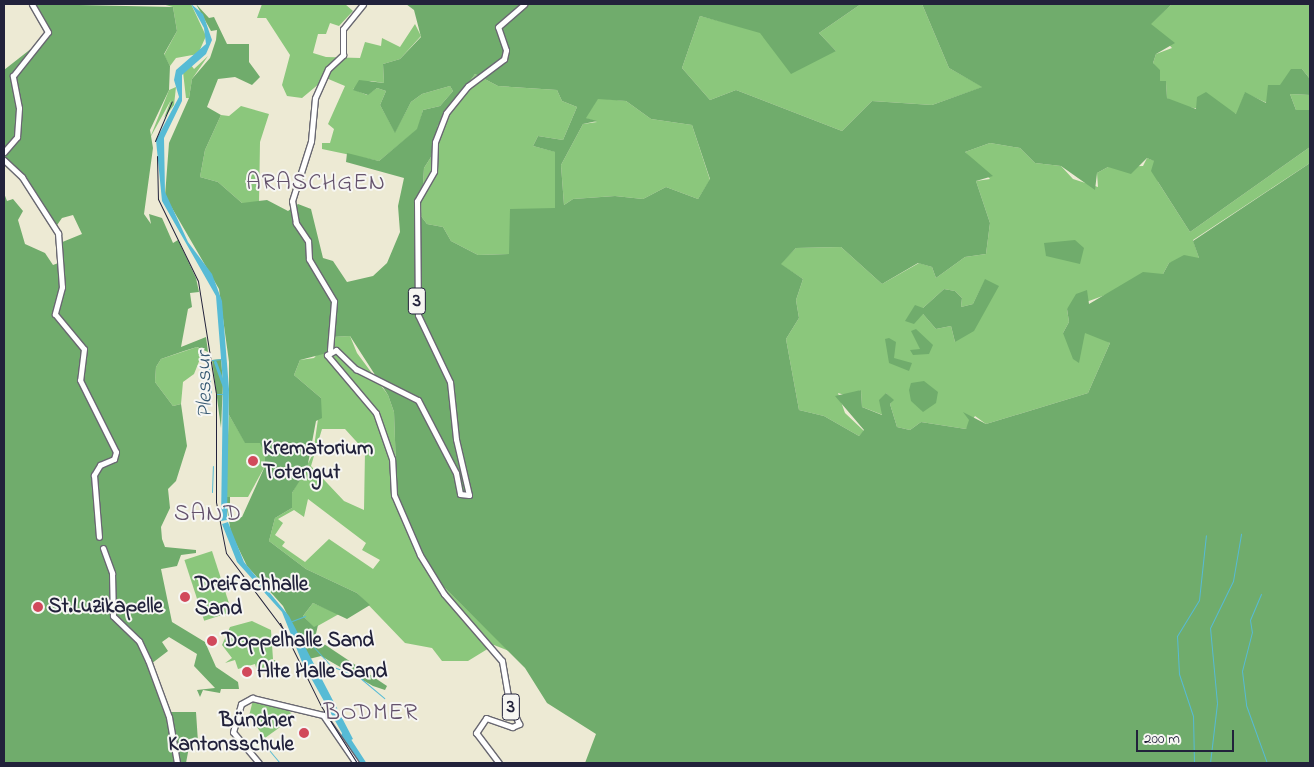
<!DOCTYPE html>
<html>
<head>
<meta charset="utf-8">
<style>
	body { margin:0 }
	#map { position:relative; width:1314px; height:767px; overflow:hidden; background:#edead4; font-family:"Indie Flower",sans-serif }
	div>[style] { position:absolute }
	.green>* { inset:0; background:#8bc77c; transform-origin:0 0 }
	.forest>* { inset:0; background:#70ac6c }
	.water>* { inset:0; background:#57bbd5 }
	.stream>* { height:1px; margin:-0.5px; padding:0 0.5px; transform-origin:0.5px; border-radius:0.5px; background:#57bbd5 }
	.canal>* { height:3px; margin:-1.5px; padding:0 1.5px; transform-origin:1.5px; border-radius:1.5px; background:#57bbd5 }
	.river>* { height:5.5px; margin:-2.75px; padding:0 2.75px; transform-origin:2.75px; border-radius:2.75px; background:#57bbd5 }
	.roads { filter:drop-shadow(1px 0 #696871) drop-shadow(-1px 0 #696871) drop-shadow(0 1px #696871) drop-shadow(0 -1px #696871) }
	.secondary>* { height:5px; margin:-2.5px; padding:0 2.5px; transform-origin:2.5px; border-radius:2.5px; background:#fff }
	.primary>* { height:5px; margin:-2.5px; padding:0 2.5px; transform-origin:2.5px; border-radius:2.5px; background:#fff }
	.rail>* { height:1px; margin:-0.5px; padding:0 0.5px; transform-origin:0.5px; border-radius:0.5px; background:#22223b }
	.dots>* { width:14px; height:14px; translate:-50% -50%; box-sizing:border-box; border:2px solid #f6f6f2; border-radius:50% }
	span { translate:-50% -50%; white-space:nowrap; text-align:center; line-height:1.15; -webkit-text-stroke:4px #f6f6f2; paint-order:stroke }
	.shield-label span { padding:1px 4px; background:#f6f6f2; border:1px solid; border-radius:4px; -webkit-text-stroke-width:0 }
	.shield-label { font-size:20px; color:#22223b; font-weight:700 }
	.poi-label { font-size:21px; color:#22223b; font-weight:700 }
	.left { translate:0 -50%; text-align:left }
	.right { translate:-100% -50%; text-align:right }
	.water-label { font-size:22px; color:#355871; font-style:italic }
	.quarter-label { font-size:24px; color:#64526c; letter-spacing:1px }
	.frame { position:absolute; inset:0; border:5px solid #22223b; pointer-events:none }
	.scale { position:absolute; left:1136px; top:730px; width:98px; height:22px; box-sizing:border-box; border:2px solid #22223b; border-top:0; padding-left:6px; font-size:15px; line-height:18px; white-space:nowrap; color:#22223b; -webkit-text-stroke:4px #f6f6f2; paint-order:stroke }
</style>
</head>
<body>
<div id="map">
	<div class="green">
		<div style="clip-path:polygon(162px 4px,191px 4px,206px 36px,198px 54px,176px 58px,170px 66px,164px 55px,177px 31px,173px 7px)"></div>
		<div style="clip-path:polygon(262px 4px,345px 4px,353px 11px,339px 26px,330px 23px,326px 34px,318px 34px,313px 53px,326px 57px,360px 58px,365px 42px,381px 46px,382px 38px,400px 47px,415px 24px,421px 36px,400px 59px,383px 64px,384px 83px,371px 81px,353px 89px,367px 95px,377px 88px,386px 91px,380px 105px,395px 132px,411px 102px,422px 94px,450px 86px,453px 91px,440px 106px,423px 110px,418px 129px,379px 161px,322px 149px,322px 143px,330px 143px,334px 129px,328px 124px,345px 86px,326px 78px,302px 98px,287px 96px,282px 85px,290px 55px,266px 18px,257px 18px)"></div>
		<div style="clip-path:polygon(861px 4px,922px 4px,949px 68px,983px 87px,932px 105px,872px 101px,842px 131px,736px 90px,710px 100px,682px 68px,700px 16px,836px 51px,819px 33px)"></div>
		<div style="clip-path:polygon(1172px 4px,1310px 4px,1310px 79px,1302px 69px,1267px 103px,1245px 93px,1237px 114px,1180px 106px,1167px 98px,1166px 82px,1160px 81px,1153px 63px,1156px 54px,1172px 48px,1150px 24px)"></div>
		<div style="clip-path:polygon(208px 56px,192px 79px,189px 98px,186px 98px,183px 72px,191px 65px,194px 69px)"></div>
		<div style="clip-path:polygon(475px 74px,498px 86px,557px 90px,562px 101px,577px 107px,563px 140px,538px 136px,533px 146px,556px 152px,555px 208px,509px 254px,478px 255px,451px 241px,443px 227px,427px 224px,421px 216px,424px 168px,431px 157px,438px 125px)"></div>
		<div style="clip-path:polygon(176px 87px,174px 105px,164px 118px,171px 100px,150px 138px,169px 90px)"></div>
		<div style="clip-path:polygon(1290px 94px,1310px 95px,1310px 110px,1296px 110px)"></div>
		<div style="clip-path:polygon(598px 98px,626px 101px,651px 119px,692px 125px,710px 180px,698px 199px,666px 187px,643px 199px,615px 196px,573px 199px,564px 205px,561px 165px,583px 124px,597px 122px,585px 118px)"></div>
		<div style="clip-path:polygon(241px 106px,269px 114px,260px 142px,259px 204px,242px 203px,218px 182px,200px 177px,205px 150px,221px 115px,229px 116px)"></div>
		<div style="clip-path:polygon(evenodd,990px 143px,1020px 148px,1035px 163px,1061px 166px,1073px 179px,1098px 187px,1097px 173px,1108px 167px,1143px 166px,1147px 158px,1155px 161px,1158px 182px,1190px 232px,1310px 147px,1310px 163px,1193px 240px,1199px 258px,1169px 263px,1163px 274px,1067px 309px,1069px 322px,1063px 333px,1090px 331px,1110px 343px,1088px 393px,986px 424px,975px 416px,966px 429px,921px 422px,910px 430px,897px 427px,890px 404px,893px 400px,886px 393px,883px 415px,862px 407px,861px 390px,848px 396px,838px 393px,845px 413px,864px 431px,859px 436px,824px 416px,799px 410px,786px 339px,799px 318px,796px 300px,803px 279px,780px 264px,796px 248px,841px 247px,882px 284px,919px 263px,932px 267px,936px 278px,965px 257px,986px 254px,990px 223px,976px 181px,990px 179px,965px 152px,990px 143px,985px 280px,955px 342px,951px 326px,936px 329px,923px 314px,923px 308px,944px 289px,955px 291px,962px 298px,961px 307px,973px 304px,985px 280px)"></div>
		<div style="clip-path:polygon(evenodd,350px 336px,357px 353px,388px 395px,394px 412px,397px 496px,441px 584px,509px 651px,494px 645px,468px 661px,442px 661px,432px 648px,405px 643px,357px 593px,306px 569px,269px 541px,275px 518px,292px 508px,292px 493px,313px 454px,321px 398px,294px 375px,300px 360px,314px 358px,332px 337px,350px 336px,322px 429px,345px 429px,365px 451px,364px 510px,344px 501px,311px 466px,322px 429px,350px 336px,308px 499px,366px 543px,362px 550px,380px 560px,373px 569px,329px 539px,305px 562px,282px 546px,285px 542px,275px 535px,283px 523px,278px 519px,294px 510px,304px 517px,308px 499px)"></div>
		<div style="clip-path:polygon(197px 347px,209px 357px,200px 359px,194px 374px,183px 382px,181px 404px,173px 406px,155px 382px,156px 367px,161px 359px)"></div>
		<div style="clip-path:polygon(229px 415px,245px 442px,261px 443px,265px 454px,265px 466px,248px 497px,225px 497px)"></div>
		<div style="left:212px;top:551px;width:64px;height:29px;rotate:72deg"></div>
		<div style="clip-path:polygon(313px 603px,339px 614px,314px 628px,303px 616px)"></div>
		<div style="clip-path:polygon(252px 621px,271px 630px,273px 659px,266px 662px,275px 660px,278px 669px,258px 674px,255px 664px,238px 669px,235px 660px,225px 663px,232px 658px,222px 645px,230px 627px)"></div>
		<div style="clip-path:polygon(253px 700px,286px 707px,294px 717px,265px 738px,249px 716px)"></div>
	</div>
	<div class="forest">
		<div style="clip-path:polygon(32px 4px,173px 7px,177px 31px,164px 54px,170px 66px,169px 90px,150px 130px,153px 148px,144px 214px,151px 224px,149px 214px,162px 218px,173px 243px,178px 240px,196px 278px,199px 292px,190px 293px,192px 307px,188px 309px,181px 347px,206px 337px,208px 352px,197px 347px,184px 351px,161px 359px,156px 367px,155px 382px,173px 406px,181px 404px,187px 446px,176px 481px,168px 489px,170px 508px,161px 527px,162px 539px,165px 547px,196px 550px,196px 553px,181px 555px,177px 566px,161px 569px,172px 622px,205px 642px,216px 667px,238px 682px,239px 689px,221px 689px,220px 693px,203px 690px,200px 697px,197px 690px,215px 688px,194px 666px,197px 654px,169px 637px,162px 642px,168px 651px,151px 664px,170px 712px,196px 712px,198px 742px,190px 742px,186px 763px,4px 763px,4px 193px,7px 201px,13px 199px,23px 211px,18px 220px,25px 244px,45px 253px,53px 265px,61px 262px,60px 243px,82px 234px,73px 215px,62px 218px,55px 228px,25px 182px,7px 163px,4px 166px,4px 70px,46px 37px,47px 26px)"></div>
		<div style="clip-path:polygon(evenodd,196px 4px,209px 18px,214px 17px,227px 44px,249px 44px,249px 62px,260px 77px,252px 85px,235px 77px,218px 79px,207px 107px,221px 115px,205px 150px,200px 177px,218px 182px,242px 203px,267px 200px,288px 211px,298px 204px,311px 209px,323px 258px,333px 261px,347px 282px,373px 276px,387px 263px,400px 232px,398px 206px,404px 178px,346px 162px,347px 153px,379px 161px,417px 129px,423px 110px,440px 106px,453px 91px,450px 86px,422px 94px,411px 102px,395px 133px,380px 105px,386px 91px,377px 88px,368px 95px,353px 90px,359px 80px,384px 83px,383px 64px,400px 59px,421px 37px,414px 10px,406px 4px,861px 4px,819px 33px,836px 51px,791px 74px,760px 33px,700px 16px,682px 68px,710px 100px,736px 90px,842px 131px,872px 101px,932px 105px,982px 87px,949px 68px,922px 4px,1172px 4px,1151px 24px,1175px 43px,1156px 54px,1153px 63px,1160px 70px,1160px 81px,1166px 81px,1167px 98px,1196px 109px,1197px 97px,1206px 92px,1236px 114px,1245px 92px,1266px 103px,1268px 85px,1280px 85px,1291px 69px,1302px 69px,1310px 79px,1310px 95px,1290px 94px,1296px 110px,1310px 110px,1310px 147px,1190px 232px,1151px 171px,1154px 161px,1147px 158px,1131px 174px,1108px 167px,1097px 173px,1095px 190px,1061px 166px,1035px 163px,1020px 148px,990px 143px,965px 152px,993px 176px,976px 181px,990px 223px,986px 254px,965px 257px,936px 278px,932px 267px,918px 263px,882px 284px,841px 247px,796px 248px,781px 264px,803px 279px,796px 300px,799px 318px,786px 339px,799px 410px,824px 416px,859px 436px,864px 430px,835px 396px,861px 390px,862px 407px,882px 415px,879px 400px,886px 393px,894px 400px,890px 404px,897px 427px,910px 430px,921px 422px,966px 429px,969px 420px,963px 412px,986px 424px,1088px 393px,1110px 343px,1085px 333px,1079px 363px,1073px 359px,1063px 333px,1069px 322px,1067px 309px,1076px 294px,1087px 290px,1089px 304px,1143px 272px,1163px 274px,1169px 263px,1184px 255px,1199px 258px,1193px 241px,1310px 163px,1310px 763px,585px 763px,596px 734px,547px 703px,525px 668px,441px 584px,422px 554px,397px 496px,394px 412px,388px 395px,350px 336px,332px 337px,327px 353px,300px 360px,294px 375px,321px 398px,322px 418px,316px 421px,307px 469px,292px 493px,292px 508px,275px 518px,269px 541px,306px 569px,357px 593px,370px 605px,347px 619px,313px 603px,303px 616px,314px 627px,318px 625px,315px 638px,387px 686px,385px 690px,373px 686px,321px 656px,309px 659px,283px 606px,247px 566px,231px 533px,225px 497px,230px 497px,230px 520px,242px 517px,265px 466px,265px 454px,260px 443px,245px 443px,229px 415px,229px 362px,219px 289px,165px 196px,169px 143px,189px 98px,192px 79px,210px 58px,216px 40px,217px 30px,211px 31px,196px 4px,475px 74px,498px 86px,557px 90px,562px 101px,577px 107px,563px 140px,538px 136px,533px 146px,555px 152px,555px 208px,510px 209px,509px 254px,478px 255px,451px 241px,443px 227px,427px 224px,421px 216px,424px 168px,431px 157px,438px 125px,475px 74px,196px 4px,598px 99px,626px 101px,651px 119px,692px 125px,710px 179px,698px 199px,666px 187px,643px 199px,615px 196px,573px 199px,564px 205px,561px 165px,583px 124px,597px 121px,586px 118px,598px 99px)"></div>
		<div style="clip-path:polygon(1075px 240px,1084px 248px,1080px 264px,1046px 256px,1044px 243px)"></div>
		<div style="clip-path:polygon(985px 279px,999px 286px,974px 331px,955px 342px,951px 326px,936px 329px,923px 314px,914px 324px,905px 321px,915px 305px,923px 308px,944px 289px,955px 291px,962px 298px,961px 307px,973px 304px)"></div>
		<div style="clip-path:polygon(916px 329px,933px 345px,929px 354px,913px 355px,910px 350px,920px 349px,911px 331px)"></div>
		<div style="clip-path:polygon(889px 338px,896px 342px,894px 358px,912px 363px,909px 371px,889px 363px,885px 339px)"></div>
		<div style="clip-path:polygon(221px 359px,223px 383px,221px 428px,212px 360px)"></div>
		<div style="clip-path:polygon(924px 381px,938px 392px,936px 403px,923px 412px,911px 401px,909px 390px,911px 383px)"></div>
	</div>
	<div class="water">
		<div style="clip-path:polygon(191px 4px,203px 14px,212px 40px,206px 54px,182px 75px,182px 101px,164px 138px,165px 192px,188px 242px,212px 274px,222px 301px,229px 389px,227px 520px,221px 521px,223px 383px,216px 296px,162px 201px,156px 140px,179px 97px,174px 80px,176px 70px,206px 44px,204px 28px)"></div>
		<div style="clip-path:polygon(228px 522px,244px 562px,289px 616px,353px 739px,347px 742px,302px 662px,282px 612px,237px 562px,222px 524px)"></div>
	</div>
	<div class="stream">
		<div style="left:212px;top:360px;width:10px;rotate:-6deg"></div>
		<div style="left:208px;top:361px;width:34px;rotate:85deg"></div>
		<div style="left:217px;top:394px;width:6px"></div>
		<div style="left:212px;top:492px;width:26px;rotate:-88deg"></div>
		<div style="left:1261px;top:594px;width:28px;rotate:113deg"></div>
		<div style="left:1250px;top:620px;width:12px;rotate:81deg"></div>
		<div style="left:1252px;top:632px;width:40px;rotate:104.4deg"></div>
		<div style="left:1242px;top:671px;width:34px;rotate:83deg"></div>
		<div style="left:1246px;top:705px;width:62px;rotate:70.1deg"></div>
		<div style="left:292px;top:621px;width:14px;rotate:-21deg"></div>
		<div style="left:295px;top:634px;width:6px;rotate:-9deg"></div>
		<div style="left:301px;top:633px;width:45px;rotate:47.7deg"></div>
		<div style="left:331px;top:666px;width:30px;rotate:21deg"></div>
		<div style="left:359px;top:677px;width:33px;rotate:40deg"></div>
		<div style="left:274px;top:643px;width:19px;rotate:-25deg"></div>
		<div style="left:269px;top:750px;width:17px;rotate:50deg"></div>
		<div style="left:1194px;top:763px;width:47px;rotate:-91.2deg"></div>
		<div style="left:1193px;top:716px;width:44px;rotate:-108.4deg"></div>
		<div style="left:1179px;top:674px;width:38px;rotate:-93deg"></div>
		<div style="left:1177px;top:636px;width:42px;rotate:-58.6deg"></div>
		<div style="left:1199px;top:600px;width:65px;rotate:-83.9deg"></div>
		<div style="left:1210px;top:763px;width:60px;rotate:-83.3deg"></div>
		<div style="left:1217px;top:703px;width:75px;rotate:-95.3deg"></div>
		<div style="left:1210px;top:628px;width:52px;rotate:-63.9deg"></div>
		<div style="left:1233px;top:581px;width:48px;rotate:-80.3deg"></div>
	</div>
	<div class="canal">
		<div style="left:215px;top:362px;width:27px;rotate:70deg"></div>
	</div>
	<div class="river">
		<div style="left:345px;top:735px;width:33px;rotate:57deg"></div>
	</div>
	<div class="roads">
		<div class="secondary">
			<div style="left:4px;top:152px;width:20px;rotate:-49deg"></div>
			<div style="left:17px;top:137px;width:29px;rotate:-86deg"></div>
			<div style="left:19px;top:108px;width:33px;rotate:-101deg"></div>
			<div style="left:13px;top:76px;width:56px;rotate:-51.5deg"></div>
			<div style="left:48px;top:32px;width:32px;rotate:-120deg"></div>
			<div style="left:4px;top:160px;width:25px;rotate:43deg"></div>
			<div style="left:22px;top:177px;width:67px;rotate:57.3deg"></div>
			<div style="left:58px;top:233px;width:54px;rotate:85.8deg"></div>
			<div style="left:62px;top:287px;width:28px;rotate:105deg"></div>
			<div style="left:55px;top:314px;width:45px;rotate:50.4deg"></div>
			<div style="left:84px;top:349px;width:31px;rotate:97deg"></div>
			<div style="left:80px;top:380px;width:80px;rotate:63.4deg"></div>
			<div style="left:116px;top:452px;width:7px;rotate:106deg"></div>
			<div style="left:114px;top:459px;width:15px;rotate:157deg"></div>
			<div style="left:100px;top:465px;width:12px;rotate:121deg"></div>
			<div style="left:94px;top:475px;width:62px;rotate:85.4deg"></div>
			<div style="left:330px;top:350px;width:49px;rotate:-85.3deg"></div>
			<div style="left:334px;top:301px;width:49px;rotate:-120.8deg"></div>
			<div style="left:309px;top:259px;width:18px;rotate:-93deg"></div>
			<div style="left:308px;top:241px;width:22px;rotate:-124deg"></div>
			<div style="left:296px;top:223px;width:22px;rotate:-100deg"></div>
			<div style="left:292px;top:201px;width:63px;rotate:-72.4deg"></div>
			<div style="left:311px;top:141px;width:43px;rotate:-84.7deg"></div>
			<div style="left:315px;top:98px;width:32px;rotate:-66deg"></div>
			<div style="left:328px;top:69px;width:21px;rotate:-43deg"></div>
			<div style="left:343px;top:55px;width:26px;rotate:-90deg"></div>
			<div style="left:343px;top:29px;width:32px;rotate:-51deg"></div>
			<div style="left:103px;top:548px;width:27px;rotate:70deg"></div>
			<div style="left:112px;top:573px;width:43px;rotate:88.7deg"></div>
			<div style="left:113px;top:616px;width:36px;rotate:44deg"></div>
			<div style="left:139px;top:641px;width:21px;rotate:65deg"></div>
			<div style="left:148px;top:660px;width:61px;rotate:69.8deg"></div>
			<div style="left:169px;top:717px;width:47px;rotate:80.1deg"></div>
			<div style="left:259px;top:763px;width:40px;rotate:-130deg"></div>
			<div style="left:233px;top:732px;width:29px;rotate:-74deg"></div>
			<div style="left:241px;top:704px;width:13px;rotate:-29deg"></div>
			<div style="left:252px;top:698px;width:73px;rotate:13.5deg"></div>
			<div style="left:323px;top:715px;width:58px;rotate:55.5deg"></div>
		</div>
		<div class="primary">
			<div style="left:499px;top:763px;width:38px;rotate:-127deg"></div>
			<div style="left:476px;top:733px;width:18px;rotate:-56deg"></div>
			<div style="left:486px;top:718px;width:28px;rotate:19deg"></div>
			<div style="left:512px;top:727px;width:8px;rotate:-23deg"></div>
			<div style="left:519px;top:724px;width:24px;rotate:-114deg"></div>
			<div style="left:509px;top:702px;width:42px;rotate:-99.7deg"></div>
			<div style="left:502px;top:661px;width:89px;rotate:-130.9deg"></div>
			<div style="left:444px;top:594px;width:46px;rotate:-121.6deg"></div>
			<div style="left:420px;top:555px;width:65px;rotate:-113.4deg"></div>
			<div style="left:394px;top:495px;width:36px;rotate:-93deg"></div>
			<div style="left:392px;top:459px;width:49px;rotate:-109.2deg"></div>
			<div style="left:376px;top:413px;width:76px;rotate:-130.2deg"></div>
			<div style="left:327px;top:355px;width:10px;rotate:-29deg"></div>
			<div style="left:336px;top:350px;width:28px;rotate:44deg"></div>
			<div style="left:356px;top:369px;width:69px;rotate:26.6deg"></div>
			<div style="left:418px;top:400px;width:82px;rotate:62.5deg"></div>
			<div style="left:456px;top:473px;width:21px;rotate:79deg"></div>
			<div style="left:460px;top:494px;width:9px;rotate:6deg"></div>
			<div style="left:469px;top:495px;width:57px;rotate:-103.1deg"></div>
			<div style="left:456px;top:439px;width:57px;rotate:-96deg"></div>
			<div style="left:450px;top:382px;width:74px;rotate:-115.5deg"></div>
			<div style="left:418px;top:315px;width:114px;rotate:-90.5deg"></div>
			<div style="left:417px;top:201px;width:34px;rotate:-60deg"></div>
			<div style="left:434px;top:171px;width:29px;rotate:-88deg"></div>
			<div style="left:435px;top:142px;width:31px;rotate:-69deg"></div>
			<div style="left:446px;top:113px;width:35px;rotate:-51deg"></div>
			<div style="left:468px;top:86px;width:45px;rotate:-36.9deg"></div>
			<div style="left:504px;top:59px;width:9px;rotate:-77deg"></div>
			<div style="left:506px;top:50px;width:24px;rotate:-109deg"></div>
			<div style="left:498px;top:27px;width:35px;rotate:-41deg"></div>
		</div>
	</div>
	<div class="rail">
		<div style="left:155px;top:141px;width:43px;rotate:-67deg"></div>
		<div style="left:157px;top:156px;width:43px;rotate:88.7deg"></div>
		<div style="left:158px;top:199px;width:91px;rotate:64deg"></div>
		<div style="left:198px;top:281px;width:113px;rotate:80.9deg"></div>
		<div style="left:216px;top:393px;width:109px;rotate:90deg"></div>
		<div style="left:216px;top:502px;width:52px;rotate:78.9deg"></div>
		<div style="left:226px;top:553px;width:95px;rotate:53.1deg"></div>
		<div style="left:280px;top:623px;width:93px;rotate:63.7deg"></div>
		<div style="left:321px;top:706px;width:67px;rotate:57.7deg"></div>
	</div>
	<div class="dots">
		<div style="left:253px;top:461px;background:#d1495b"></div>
		<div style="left:185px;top:597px;background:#d1495b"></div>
		<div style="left:38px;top:607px;background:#d1495b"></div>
		<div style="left:212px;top:641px;background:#d1495b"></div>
		<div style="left:247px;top:672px;background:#d1495b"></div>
		<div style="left:304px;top:733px;background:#d1495b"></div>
	</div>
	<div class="shield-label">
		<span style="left:417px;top:301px">3</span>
		<span style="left:511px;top:707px">3</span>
	</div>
	<div class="poi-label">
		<span class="left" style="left:263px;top:461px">Krematorium<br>Totengut</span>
		<span class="left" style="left:195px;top:597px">Dreifachhalle<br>Sand</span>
		<span class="left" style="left:48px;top:607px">St.Luzikapelle</span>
		<span class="left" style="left:222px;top:641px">Doppelhalle Sand</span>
		<span class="left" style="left:257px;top:672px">Alte Halle Sand</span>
		<span class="right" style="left:294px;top:733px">Bündner<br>Kantonsschule</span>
	</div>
	<div class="water-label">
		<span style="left:206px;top:385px;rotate:-91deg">Plessur</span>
	</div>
	<div class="quarter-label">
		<span style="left:316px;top:184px">ARASCHGEN</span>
		<span style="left:208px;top:515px">SAND</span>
		<span style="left:371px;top:714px">BODMER</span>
	</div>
	<div class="frame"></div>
	<div class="scale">200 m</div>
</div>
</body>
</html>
